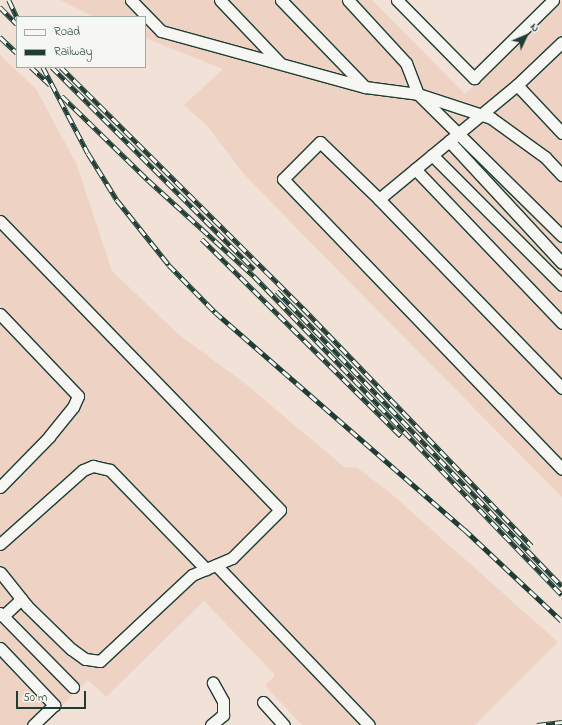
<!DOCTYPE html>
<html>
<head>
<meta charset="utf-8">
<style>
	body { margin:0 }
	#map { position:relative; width:562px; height:725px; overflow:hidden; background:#f1e1d7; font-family:"Indie Flower",sans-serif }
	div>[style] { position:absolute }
	.built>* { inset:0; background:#eed3c4 }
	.roads { filter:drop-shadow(1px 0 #1f3d34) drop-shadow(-1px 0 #1f3d34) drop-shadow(0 1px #1f3d34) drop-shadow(0 -1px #1f3d34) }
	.minor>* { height:11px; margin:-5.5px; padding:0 5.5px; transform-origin:5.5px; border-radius:5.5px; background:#f6f6f2 }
	.rail>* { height:4.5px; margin-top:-2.25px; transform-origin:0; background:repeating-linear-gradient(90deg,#f6f6f2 0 9px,#1f3d34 0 18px); box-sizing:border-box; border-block:1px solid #1f3d34 }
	span { translate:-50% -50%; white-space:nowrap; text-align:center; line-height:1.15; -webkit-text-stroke:3px #f6f6f2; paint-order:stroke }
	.legend { position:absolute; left:16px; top:16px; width:130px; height:52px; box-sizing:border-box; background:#f6f6f2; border:1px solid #a0aca6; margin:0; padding:5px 7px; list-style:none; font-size:12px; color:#1f3d34 }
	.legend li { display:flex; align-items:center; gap:8px; height:20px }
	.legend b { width:20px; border:1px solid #a0aca6 }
	.north { position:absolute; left:506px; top:16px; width:40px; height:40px; -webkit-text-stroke:3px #f6f6f2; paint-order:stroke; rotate:46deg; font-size:11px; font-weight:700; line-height:16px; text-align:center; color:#1f3d34 }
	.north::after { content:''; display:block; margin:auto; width:14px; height:18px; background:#1f3d34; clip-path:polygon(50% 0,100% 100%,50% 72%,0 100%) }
	.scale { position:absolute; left:16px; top:691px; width:70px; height:18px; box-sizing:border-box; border:2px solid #1f3d34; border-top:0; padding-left:5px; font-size:12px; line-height:14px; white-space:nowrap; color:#1f3d34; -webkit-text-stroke:3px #f6f6f2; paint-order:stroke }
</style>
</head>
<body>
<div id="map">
	<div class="built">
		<div style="clip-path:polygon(60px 0,372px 0,465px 94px,562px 0,562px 497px,311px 243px,244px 174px,207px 126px,184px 105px,223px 69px,145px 38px,145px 17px,94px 17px)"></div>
		<div style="clip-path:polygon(0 55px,36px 89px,77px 165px,112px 271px,178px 334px,247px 385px,344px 467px,357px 468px,387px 490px,558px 642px,475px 725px,302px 725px,265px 686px,275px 675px,204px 601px,106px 697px,88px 680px,42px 725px,0 725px)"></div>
	</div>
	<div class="roads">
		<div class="minor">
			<div style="left:131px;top:0;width:43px;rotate:45.9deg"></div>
			<div style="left:161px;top:31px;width:212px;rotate:15.4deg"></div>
			<div style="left:365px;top:87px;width:53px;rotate:7.5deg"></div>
			<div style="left:418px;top:94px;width:77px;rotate:18.2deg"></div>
			<div style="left:491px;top:118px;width:67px;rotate:35.8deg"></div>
			<div style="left:545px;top:157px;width:25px;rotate:47deg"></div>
			<div style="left:220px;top:0;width:87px;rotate:46.4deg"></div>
			<div style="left:281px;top:0;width:121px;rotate:46deg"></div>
			<div style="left:348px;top:0;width:86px;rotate:47.4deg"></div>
			<div style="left:406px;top:63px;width:33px;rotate:69deg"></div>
			<div style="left:418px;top:94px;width:202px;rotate:44.6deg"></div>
			<div style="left:397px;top:0;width:110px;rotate:45.4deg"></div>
			<div style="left:474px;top:78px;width:111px;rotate:-44.6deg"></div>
			<div style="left:517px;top:85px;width:62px;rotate:-43.7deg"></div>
			<div style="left:449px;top:141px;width:166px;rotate:47.2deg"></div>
			<div style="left:432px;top:155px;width:184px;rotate:45deg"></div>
			<div style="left:415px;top:169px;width:213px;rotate:46.3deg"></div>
			<div style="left:379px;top:199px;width:179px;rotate:-39.6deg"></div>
			<div style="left:517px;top:85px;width:66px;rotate:46.8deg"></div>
			<div style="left:0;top:221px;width:402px;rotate:45.9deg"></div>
			<div style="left:280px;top:510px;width:68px;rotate:135deg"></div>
			<div style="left:232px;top:558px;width:43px;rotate:157deg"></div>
			<div style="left:192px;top:575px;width:126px;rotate:136.9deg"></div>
			<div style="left:100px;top:661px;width:15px;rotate:-172deg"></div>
			<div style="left:85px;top:659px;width:17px;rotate:-144deg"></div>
			<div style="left:71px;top:649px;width:62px;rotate:-135.7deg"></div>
			<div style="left:27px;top:606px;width:43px;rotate:-128.5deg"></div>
			<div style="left:0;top:314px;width:113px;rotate:46.4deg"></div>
			<div style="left:78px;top:396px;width:12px;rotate:114deg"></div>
			<div style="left:73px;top:407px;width:38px;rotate:129deg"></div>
			<div style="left:49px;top:437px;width:70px;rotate:134.4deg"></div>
			<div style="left:562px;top:388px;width:263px;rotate:-134.1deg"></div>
			<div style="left:379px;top:199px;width:82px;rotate:-136deg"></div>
			<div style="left:320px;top:142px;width:52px;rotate:135deg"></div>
			<div style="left:283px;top:179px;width:402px;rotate:46.1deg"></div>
			<div style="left:0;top:544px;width:111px;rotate:-41.7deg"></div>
			<div style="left:83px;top:470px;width:11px;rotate:-22deg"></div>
			<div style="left:93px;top:466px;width:17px;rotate:13deg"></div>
			<div style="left:110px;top:470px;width:138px;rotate:45.9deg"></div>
			<div style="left:216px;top:565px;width:221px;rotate:46.3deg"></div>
			<div style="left:0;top:613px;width:104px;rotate:45.4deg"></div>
			<div style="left:3px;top:616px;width:25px;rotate:-43deg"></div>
			<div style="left:0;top:648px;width:79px;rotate:46.5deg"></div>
			<div style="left:54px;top:705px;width:29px;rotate:136deg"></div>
			<div style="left:263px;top:702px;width:31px;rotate:48deg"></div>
			<div style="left:211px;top:725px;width:16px;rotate:-40deg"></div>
			<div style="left:223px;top:715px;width:14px;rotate:-90deg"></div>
			<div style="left:223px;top:701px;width:21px;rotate:-119deg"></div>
		</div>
	</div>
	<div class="rail">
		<div style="left:9px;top:0;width:19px;rotate:65deg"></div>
		<div style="left:0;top:7px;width:24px;rotate:45deg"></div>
		<div style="left:0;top:37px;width:23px;rotate:43deg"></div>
		<div style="left:31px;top:67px;width:26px;rotate:43deg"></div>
		<div style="left:43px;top:67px;width:97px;rotate:62.4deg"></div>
		<div style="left:88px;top:153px;width:55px;rotate:58.3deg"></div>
		<div style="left:117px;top:200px;width:83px;rotate:51.3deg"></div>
		<div style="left:169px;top:265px;width:66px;rotate:45.6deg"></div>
		<div style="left:215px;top:312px;width:330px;rotate:41.1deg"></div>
		<div style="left:464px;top:529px;width:134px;rotate:43.2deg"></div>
		<div style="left:52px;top:67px;width:286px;rotate:45deg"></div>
		<div style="left:61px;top:67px;width:342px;rotate:44.9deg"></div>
		<div style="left:303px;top:308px;width:330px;rotate:46.1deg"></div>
		<div style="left:62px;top:96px;width:120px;rotate:44.3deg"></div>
		<div style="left:148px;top:180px;width:143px;rotate:42.2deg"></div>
		<div style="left:254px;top:276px;width:443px;rotate:46deg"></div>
		<div style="left:202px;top:239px;width:280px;rotate:44.7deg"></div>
		<div style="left:277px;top:291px;width:410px;rotate:46deg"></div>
		<div style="left:537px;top:725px;width:25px;rotate:-7deg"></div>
	</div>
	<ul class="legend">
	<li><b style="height:5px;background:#f6f6f2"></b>Road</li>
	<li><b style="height:5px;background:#1f3d34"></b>Railway</li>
	</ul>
	<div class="north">N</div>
	<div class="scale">50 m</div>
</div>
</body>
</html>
